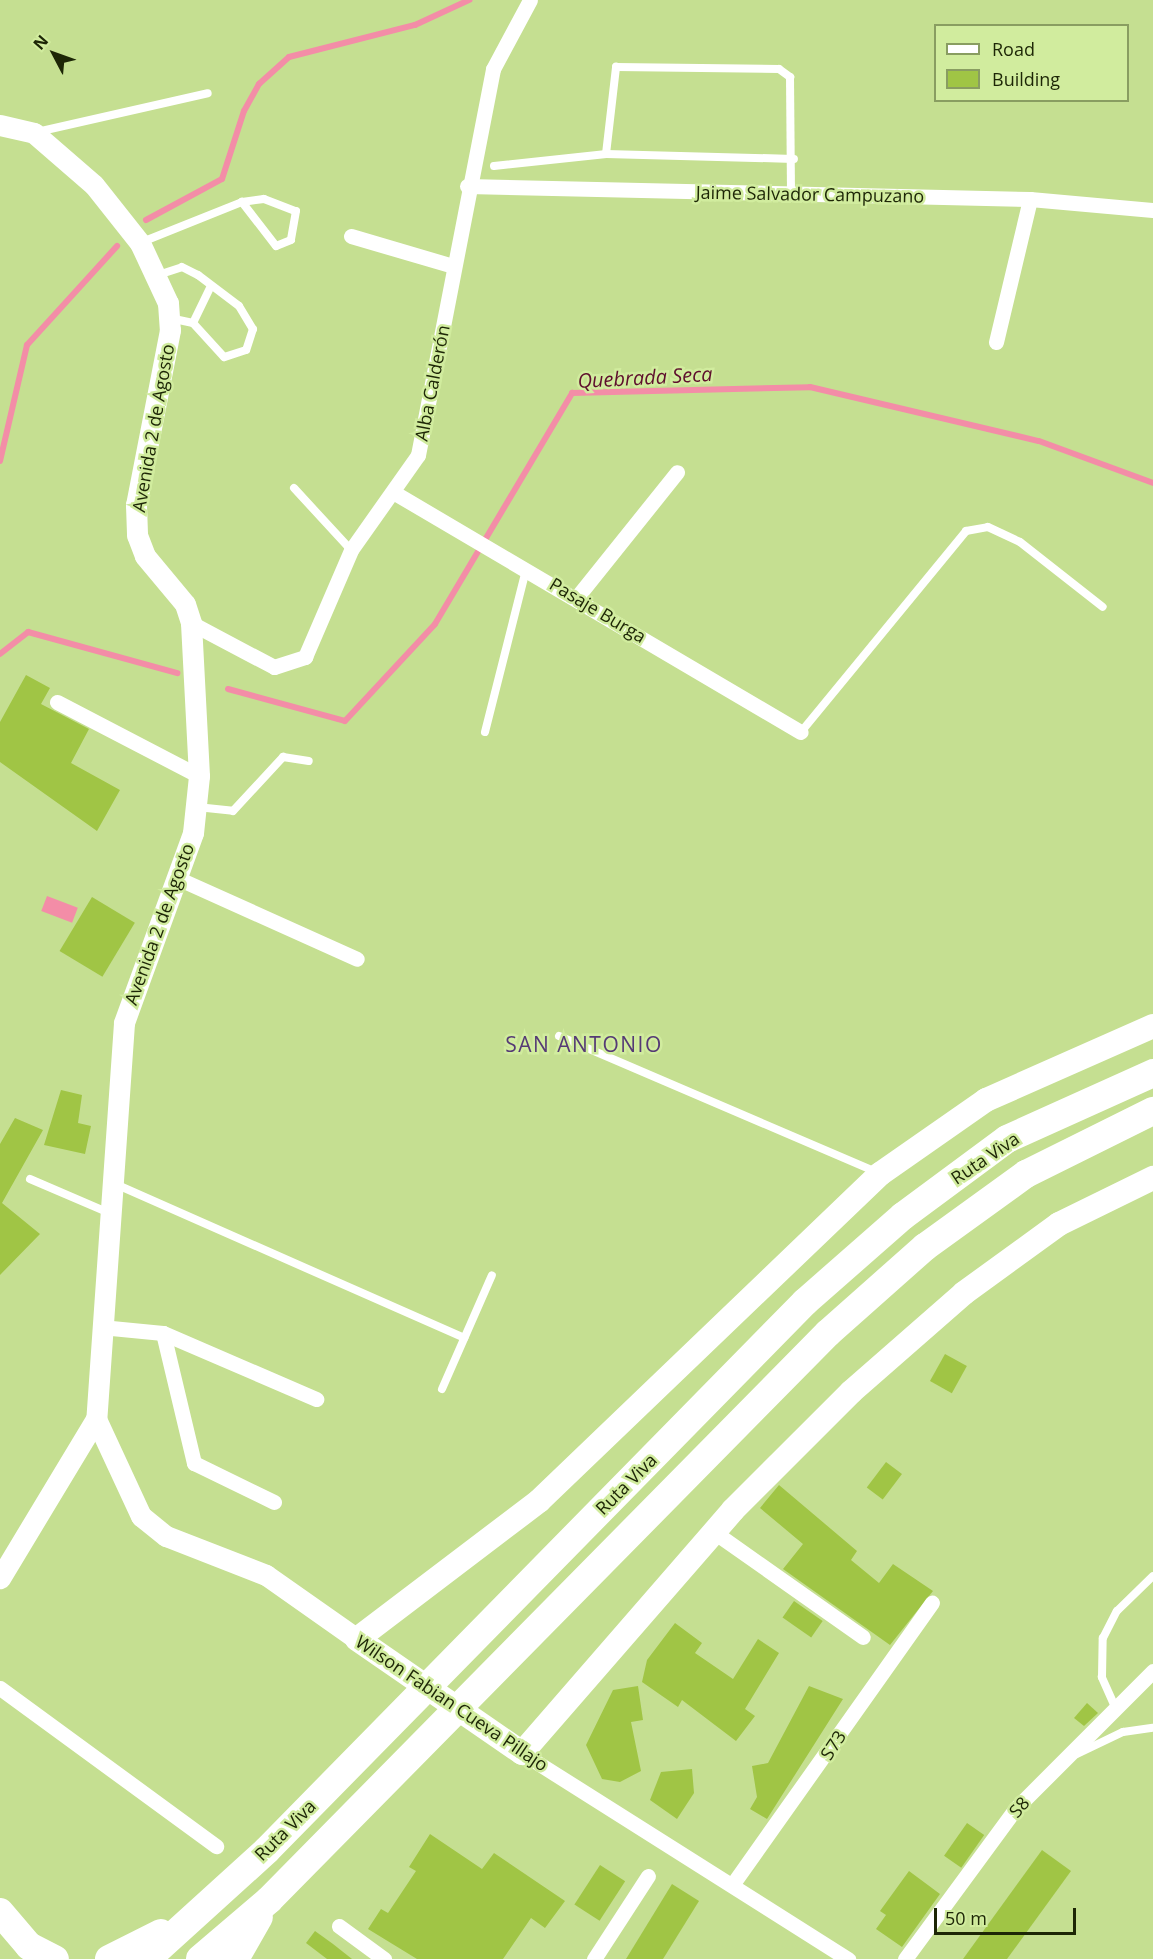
<!DOCTYPE html>
<html>
<head>
<meta charset="utf-8">
<style>
	body { margin:0 }
	#map { position:relative; width:1153px; height:1959px; overflow:hidden; background:#c5df91; font-family:"Open Sans",sans-serif }
	div>[style] { position:absolute }
	.water>* { inset:0; background:#f38da7; transform-origin:0 0 }
	.stream>* { height:6px; margin:-3px; padding:0 3px; transform-origin:3px; border-radius:3px; background:#f38da7 }
	.building>* { inset:0; background:#a0c545; transform-origin:0 0 }
	.lane>* { height:8px; margin:-4px; padding:0 4px; transform-origin:4px; border-radius:4px; background:#fff }
	.street>* { height:15px; margin:-7.5px; padding:0 7.5px; transform-origin:7.5px; border-radius:7.5px; background:#fff }
	.secondary>* { height:21px; margin:-10.5px; padding:0 10.5px; transform-origin:10.5px; border-radius:10.5px; background:#fff }
	.primary>* { height:24px; margin:-12px; padding:0 12px; transform-origin:12px; border-radius:12px; background:#fff }
	.highway>* { height:28px; margin:-14px; padding:0 14px; transform-origin:14px; border-radius:14px; background:#fff }
	span { translate:-50% -50%; white-space:nowrap; text-align:center; line-height:1.15; -webkit-text-stroke:5px #d1ec9e; paint-order:stroke }
	.street-label { font-size:18px; color:#1d2606 }
	.water-label { font-size:20px; color:#5e0f2d; font-style:italic }
	.quarter-label { font-size:21px; color:#553a75; letter-spacing:1.5px }
	.legend { position:absolute; left:934px; top:24px; width:195px; height:78px; box-sizing:border-box; background:#d1ec9e; border:2px solid #899d61; margin:0; padding:8px 10px; list-style:none; font-size:18px; color:#1d2606 }
	.legend li { display:flex; align-items:center; gap:12px; height:30px }
	.legend b { width:30px; border:2px solid #899d61 }
	.north { position:absolute; left:24px; top:24px; width:60px; height:60px; -webkit-text-stroke:4px #d1ec9e; paint-order:stroke; rotate:311deg; font-size:16px; font-weight:700; line-height:24px; text-align:center; color:#1d2606 }
	.north::after { content:''; display:block; margin:auto; width:21px; height:27px; background:#1d2606; clip-path:polygon(50% 0,100% 100%,50% 72%,0 100%) }
	.scale { position:absolute; left:934px; top:1908px; width:142px; height:27px; box-sizing:border-box; border:3px solid #1d2606; border-top:0; padding-left:8px; font-size:18px; line-height:21px; white-space:nowrap; color:#1d2606; -webkit-text-stroke:4px #d1ec9e; paint-order:stroke }
</style>
</head>
<body>
<div id="map">
	<div class="water">
		<div style="left:47px;top:896px;width:33px;height:16px;rotate:21deg"></div>
	</div>
	<div class="stream">
		<div style="left:146px;top:220px;width:86px;rotate:-28.3deg"></div>
		<div style="left:222px;top:179px;width:71px;rotate:-72.1deg"></div>
		<div style="left:244px;top:111px;width:31px;rotate:-61deg"></div>
		<div style="left:259px;top:84px;width:40px;rotate:-42deg"></div>
		<div style="left:289px;top:57px;width:130px;rotate:-14.3deg"></div>
		<div style="left:415px;top:25px;width:60px;rotate:-24.8deg"></div>
		<div style="left:0;top:461px;width:119px;rotate:-76.9deg"></div>
		<div style="left:27px;top:345px;width:134px;rotate:-47.7deg"></div>
		<div style="left:0;top:654px;width:36px;rotate:-38deg"></div>
		<div style="left:28px;top:632px;width:155px;rotate:15.4deg"></div>
		<div style="left:228px;top:689px;width:121px;rotate:15.3deg"></div>
		<div style="left:345px;top:721px;width:132px;rotate:-47.1deg"></div>
		<div style="left:435px;top:624px;width:269px;rotate:-59.3deg"></div>
		<div style="left:572px;top:393px;width:238px;rotate:-1.4deg"></div>
		<div style="left:810px;top:387px;width:235px;rotate:13.3deg"></div>
		<div style="left:1039px;top:441px;width:121px;rotate:20.2deg"></div>
	</div>
	<div class="building">
		<div style="clip-path:polygon(26px 675px,50px 688px,41px 704px,89px 729px,71px 763px,120px 790px,97px 831px,0 762px,0 722px)"></div>
		<div style="left:92px;top:897px;width:50px;height:63px;rotate:31deg"></div>
		<div style="clip-path:polygon(61px 1090px,82px 1095px,78px 1123px,91px 1126px,85px 1154px,44px 1145px)"></div>
		<div style="clip-path:polygon(15px 1118px,43px 1130px,2px 1203px,40px 1234px,0 1275px,0 1144px)"></div>
		<div style="left:945px;top:1354px;width:25px;height:31px;rotate:29deg"></div>
		<div style="left:886px;top:1462px;width:20px;height:32px;rotate:37deg"></div>
		<div style="clip-path:polygon(779px 1485px,857px 1551px,851px 1560px,879px 1583px,893px 1564px,933px 1591px,890px 1645px,783px 1569px,803px 1544px,760px 1508px)"></div>
		<div style="left:794px;top:1601px;width:35px;height:20px;rotate:35deg"></div>
		<div style="clip-path:polygon(675px 1623px,702px 1643px,695px 1653px,733px 1679px,758px 1639px,779px 1653px,745px 1709px,755px 1716px,736px 1741px,682px 1700px,678px 1707px,642px 1682px,647px 1660px)"></div>
		<div style="clip-path:polygon(638px 1686px,643px 1720px,631px 1722px,641px 1771px,620px 1782px,602px 1779px,586px 1745px,613px 1690px)"></div>
		<div style="clip-path:polygon(809px 1686px,843px 1699px,767px 1819px,750px 1809px,757px 1797px,752px 1766px,768px 1763px)"></div>
		<div style="clip-path:polygon(1087px 1703px,1098px 1713px,1084px 1726px,1074px 1718px)"></div>
		<div style="clip-path:polygon(692px 1769px,694px 1793px,677px 1819px,650px 1800px,661px 1772px)"></div>
		<div style="left:967px;top:1823px;width:21px;height:40px;rotate:35deg"></div>
		<div style="clip-path:polygon(430px 1834px,482px 1869px,494px 1853px,565px 1901px,545px 1928px,531px 1918px,503px 1959px,417px 1959px,368px 1929px,381px 1909px,388px 1913px,416px 1871px,409px 1867px)"></div>
		<div style="clip-path:polygon(1042px 1850px,1071px 1871px,1007px 1959px,963px 1959px)"></div>
		<div style="left:600px;top:1865px;width:30px;height:47px;rotate:33deg"></div>
		<div style="clip-path:polygon(909px 1871px,940px 1894px,902px 1947px,876px 1929px,886px 1915px,880px 1911px)"></div>
		<div style="clip-path:polygon(672px 1884px,699px 1901px,663px 1959px,626px 1959px)"></div>
		<div style="clip-path:polygon(315px 1931px,333px 1944px,352px 1959px,327px 1959px,306px 1943px)"></div>
	</div>
	<div class="lane">
		<div style="left:37px;top:132px;width:175px;rotate:-12.8deg"></div>
		<div style="left:606px;top:154px;width:88px;rotate:-83.4deg"></div>
		<div style="left:616px;top:67px;width:163px;rotate:0.7deg"></div>
		<div style="left:779px;top:69px;width:14px;rotate:36deg"></div>
		<div style="left:790px;top:77px;width:117px;rotate:89.5deg"></div>
		<div style="left:494px;top:166px;width:113px;rotate:-6.1deg"></div>
		<div style="left:606px;top:154px;width:188px;rotate:1.5deg"></div>
		<div style="left:142px;top:242px;width:108px;rotate:-21.8deg"></div>
		<div style="left:242px;top:202px;width:22px;rotate:-8deg"></div>
		<div style="left:264px;top:199px;width:34px;rotate:21deg"></div>
		<div style="left:296px;top:211px;width:29px;rotate:100deg"></div>
		<div style="left:291px;top:240px;width:16px;rotate:158deg"></div>
		<div style="left:276px;top:246px;width:56px;rotate:-127.7deg"></div>
		<div style="left:158px;top:275px;width:25px;rotate:-18deg"></div>
		<div style="left:182px;top:267px;width:18px;rotate:27deg"></div>
		<div style="left:198px;top:275px;width:51px;rotate:37.1deg"></div>
		<div style="left:239px;top:306px;width:27px;rotate:59deg"></div>
		<div style="left:253px;top:329px;width:22px;rotate:108deg"></div>
		<div style="left:246px;top:350px;width:23px;rotate:162deg"></div>
		<div style="left:224px;top:357px;width:46px;rotate:-132.4deg"></div>
		<div style="left:193px;top:323px;width:24px;rotate:-168deg"></div>
		<div style="left:193px;top:323px;width:41px;rotate:-64.1deg"></div>
		<div style="left:294px;top:488px;width:84px;rotate:47.4deg"></div>
		<div style="left:485px;top:732px;width:167px;rotate:-75.8deg"></div>
		<div style="left:801px;top:732px;width:260px;rotate:-50.6deg"></div>
		<div style="left:966px;top:531px;width:22px;rotate:-10deg"></div>
		<div style="left:988px;top:527px;width:35px;rotate:25deg"></div>
		<div style="left:1020px;top:542px;width:105px;rotate:38.1deg"></div>
		<div style="left:197px;top:807px;width:36px;rotate:6deg"></div>
		<div style="left:233px;top:811px;width:74px;rotate:-47.2deg"></div>
		<div style="left:283px;top:757px;width:26px;rotate:9deg"></div>
		<div style="left:559px;top:1036px;width:345px;rotate:23.2deg"></div>
		<div style="left:30px;top:1179px;width:84px;rotate:23.2deg"></div>
		<div style="left:113px;top:1183px;width:384px;rotate:23.8deg"></div>
		<div style="left:442px;top:1389px;width:124px;rotate:-66.3deg"></div>
		<div style="left:1116px;top:1709px;width:35px;rotate:-114deg"></div>
		<div style="left:1102px;top:1677px;width:39px;rotate:-89deg"></div>
		<div style="left:1103px;top:1638px;width:30px;rotate:-63deg"></div>
		<div style="left:1117px;top:1611px;width:50px;rotate:-44.2deg"></div>
		<div style="left:1077px;top:1754px;width:51px;rotate:-25.6deg"></div>
		<div style="left:1123px;top:1732px;width:30px;rotate:-8deg"></div>
	</div>
	<div class="street">
		<div style="left:467px;top:186px;width:563px;rotate:1.32deg"></div>
		<div style="left:1030px;top:199px;width:123px;rotate:5.1deg"></div>
		<div style="left:351px;top:236px;width:106px;rotate:16.4deg"></div>
		<div style="left:996px;top:342px;width:147px;rotate:-76.6deg"></div>
		<div style="left:393px;top:492px;width:473px;rotate:30.5deg"></div>
		<div style="left:577px;top:597px;width:160px;rotate:-51.3deg"></div>
		<div style="left:191px;top:623px;width:94px;rotate:27.9deg"></div>
		<div style="left:274px;top:667px;width:33px;rotate:-18deg"></div>
		<div style="left:305px;top:657px;width:116px;rotate:-66.7deg"></div>
		<div style="left:351px;top:550px;width:116px;rotate:-54.8deg"></div>
		<div style="left:418px;top:455px;width:393px;rotate:-79deg"></div>
		<div style="left:493px;top:69px;width:78px;rotate:-61.8deg"></div>
		<div style="left:57px;top:702px;width:160px;rotate:27.5deg"></div>
		<div style="left:177px;top:878px;width:197px;rotate:24.2deg"></div>
		<div style="left:101px;top:1327px;width:62px;rotate:5.5deg"></div>
		<div style="left:163px;top:1333px;width:167px;rotate:23.3deg"></div>
		<div style="left:163px;top:1333px;width:134px;rotate:76.6deg"></div>
		<div style="left:194px;top:1463px;width:89px;rotate:26deg"></div>
		<div style="left:714px;top:1532px;width:182px;rotate:35.2deg"></div>
		<div style="left:0;top:1688px;width:268px;rotate:36.2deg"></div>
		<div style="left:522px;top:1753px;width:386px;rotate:32.3deg"></div>
		<div style="left:732px;top:1885px;width:346px;rotate:-54.7deg"></div>
		<div style="left:339px;top:1926px;width:56px;rotate:36.3deg"></div>
		<div style="left:594px;top:1959px;width:99px;rotate:-57deg"></div>
		<div style="left:905px;top:1959px;width:186px;rotate:-53.7deg"></div>
		<div style="left:1015px;top:1809px;width:195px;rotate:-45deg"></div>
	</div>
	<div class="secondary">
		<div style="left:0;top:125px;width:35px;rotate:13deg"></div>
		<div style="left:34px;top:133px;width:79px;rotate:40.9deg"></div>
		<div style="left:94px;top:185px;width:74px;rotate:51.6deg"></div>
		<div style="left:140px;top:243px;width:66px;rotate:65deg"></div>
		<div style="left:168px;top:303px;width:27px;rotate:86deg"></div>
		<div style="left:170px;top:330px;width:178px;rotate:101deg"></div>
		<div style="left:136px;top:505px;width:30px;rotate:88deg"></div>
		<div style="left:137px;top:535px;width:22px;rotate:69deg"></div>
		<div style="left:145px;top:556px;width:62px;rotate:50.2deg"></div>
		<div style="left:185px;top:604px;width:20px;rotate:72deg"></div>
		<div style="left:191px;top:623px;width:153px;rotate:87deg"></div>
		<div style="left:199px;top:776px;width:57px;rotate:96deg"></div>
		<div style="left:193px;top:833px;width:202px;rotate:110deg"></div>
		<div style="left:124px;top:1023px;width:397px;rotate:94deg"></div>
		<div style="left:96px;top:1419px;width:186px;rotate:121.1deg"></div>
		<div style="left:96px;top:1419px;width:107px;rotate:65.1deg"></div>
		<div style="left:141px;top:1516px;width:32px;rotate:39deg"></div>
		<div style="left:166px;top:1536px;width:107px;rotate:21.3deg"></div>
		<div style="left:266px;top:1575px;width:111px;rotate:35.1deg"></div>
	</div>
	<div class="primary">
		<div style="left:1153px;top:1026px;width:183px;rotate:156.1deg"></div>
		<div style="left:986px;top:1100px;width:129px;rotate:145.1deg"></div>
		<div style="left:880px;top:1174px;width:472px;rotate:136.2deg"></div>
		<div style="left:539px;top:1501px;width:228px;rotate:142.8deg"></div>
		<div style="left:357px;top:1639px;width:201px;rotate:34.6deg"></div>
		<div style="left:522px;top:1753px;width:322px;rotate:-49deg"></div>
		<div style="left:733px;top:1510px;width:167px;rotate:-45deg"></div>
		<div style="left:851px;top:1392px;width:150px;rotate:-41.2deg"></div>
		<div style="left:964px;top:1293px;width:117px;rotate:-36deg"></div>
		<div style="left:1059px;top:1224px;width:105px;rotate:-26.1deg"></div>
	</div>
	<div class="highway">
		<div style="left:0;top:1912px;width:45px;rotate:49.5deg"></div>
		<div style="left:29px;top:1946px;width:29px;rotate:27deg"></div>
		<div style="left:109px;top:1959px;width:58px;rotate:-26.6deg"></div>
		<div style="left:147px;top:1959px;width:162px;rotate:-42.2deg"></div>
		<div style="left:267px;top:1850px;width:768px;rotate:-45.53deg"></div>
		<div style="left:805px;top:1302px;width:130px;rotate:-41.3deg"></div>
		<div style="left:903px;top:1216px;width:129px;rotate:-36.5deg"></div>
		<div style="left:1007px;top:1139px;width:160px;rotate:-24.3deg"></div>
		<div style="left:200px;top:1959px;width:91px;rotate:-40.5deg"></div>
		<div style="left:269px;top:1900px;width:796px;rotate:-45.41deg"></div>
		<div style="left:828px;top:1333px;width:130px;rotate:-41.6deg"></div>
		<div style="left:925px;top:1247px;width:125px;rotate:-35.9deg"></div>
		<div style="left:1026px;top:1174px;width:142px;rotate:-26.4deg"></div>
		<div style="left:235px;top:1959px;width:48px;rotate:-60.3deg"></div>
	</div>
	<div class="street-label">
		<span style="left:810px;top:194px;rotate:1deg">Jaime Salvador Campuzano</span>
		<span style="left:432px;top:383px;rotate:-79deg">Alba Calderón</span>
		<span style="left:153px;top:428px;rotate:-80deg">Avenida 2 de Agosto</span>
		<span style="left:598px;top:610px;rotate:31deg">Pasaje Burga</span>
		<span style="left:159px;top:924px;rotate:-70deg">Avenida 2 de Agosto</span>
		<span style="left:985px;top:1158px;rotate:-34deg">Ruta Viva</span>
		<span style="left:626px;top:1484px;rotate:-45deg">Ruta Viva</span>
		<span style="left:452px;top:1703px;rotate:34deg">Wilson Fabian Cueva Pillajo</span>
		<span style="left:833px;top:1745px;rotate:-57deg">S73</span>
		<span style="left:1019px;top:1807px;rotate:-48deg">S8</span>
		<span style="left:285px;top:1830px;rotate:-45deg">Ruta Viva</span>
	</div>
	<div class="water-label">
		<span style="left:645px;top:377px;rotate:-3deg">Quebrada Seca</span>
	</div>
	<div class="quarter-label">
		<span style="left:584px;top:1044px">SAN ANTONIO</span>
	</div>
	<ul class="legend">
	<li><b style="height:8px;background:#fff"></b>Road</li>
	<li><b style="height:16px;background:#a0c545"></b>Building</li>
	</ul>
	<div class="north">N</div>
	<div class="scale">50 m</div>
</div>
</body>
</html>
